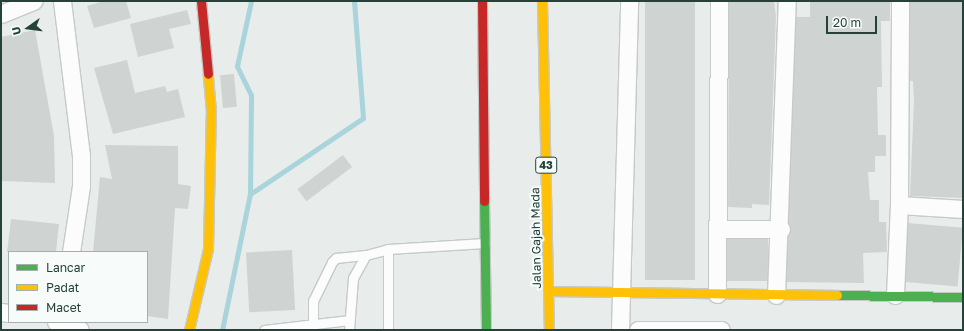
<!DOCTYPE html>
<html>
<head>
<meta charset="utf-8">
<style>
	body { margin:0 }
	#map { position:relative; width:964px; height:331px; overflow:hidden; background:#e8edeb; font-family:"Golos Text",sans-serif }
	div>[style] { position:absolute }
	.stream>* { height:5px; margin:-2.5px; padding:0 2.5px; transform-origin:2.5px; border-radius:2.5px; background:#a9d4db }
	.building>* { inset:0; background:#cfd4d2; transform-origin:0 0 }
	.roads { filter:drop-shadow(1px 0 #c5cac8) drop-shadow(-1px 0 #c5cac8) drop-shadow(0 1px #c5cac8) drop-shadow(0 -1px #c5cac8) }
	.lane>* { height:9px; margin:-4.5px; padding:0 4.5px; transform-origin:4.5px; border-radius:4.5px; background:#fcfcfc }
	.street>* { height:17px; margin:-8.5px; padding:0 8.5px; transform-origin:8.5px; border-radius:8.5px; background:#fcfcfc }
	.fast>* { height:9px; margin:-4.5px; padding:0 4.5px; transform-origin:4.5px; border-radius:4.5px; background:#4caf50 }
	.slow>* { height:9px; margin:-4.5px; padding:0 4.5px; transform-origin:4.5px; border-radius:4.5px; background:#ffc107 }
	.jam>* { height:9px; margin:-4.5px; padding:0 4.5px; transform-origin:4.5px; border-radius:4.5px; background:#c62828 }
	span { translate:-50% -50%; white-space:nowrap; text-align:center; line-height:1.15; -webkit-text-stroke:4px #f7fbf9; paint-order:stroke }
	.shield-label span { padding:1px 3px; background:#f7fbf9; border:1px solid; border-radius:3px; -webkit-text-stroke-width:0 }
	.shield-label { font-size:11px; color:#24423a; font-weight:700 }
	.street-label { font-size:12px; color:#24423a }
	.frame { position:absolute; inset:0; border:2px solid #24423a; pointer-events:none }
	.legend { position:absolute; left:8px; top:251px; width:140px; height:72px; box-sizing:border-box; background:#f7fbf9; border:1px solid #a3b1ad; margin:0; padding:5px 7px; list-style:none; font-size:12px; color:#24423a }
	.legend li { display:flex; align-items:center; gap:8px; height:20px }
	.legend b { width:20px; border:1px solid #a3b1ad }
	.north { position:absolute; left:8px; top:8px; width:40px; height:40px; -webkit-text-stroke:3px #f7fbf9; paint-order:stroke; rotate:256deg; font-size:11px; font-weight:700; line-height:16px; text-align:center; color:#24423a }
	.north::after { content:''; display:block; margin:auto; width:14px; height:18px; background:#24423a; clip-path:polygon(50% 0,100% 100%,50% 72%,0 100%) }
	.scale { position:absolute; left:826px; top:16px; width:51px; height:18px; box-sizing:border-box; border:2px solid #24423a; border-top:0; padding-left:5px; font-size:12px; line-height:14px; white-space:nowrap; color:#24423a; -webkit-text-stroke:3px #f7fbf9; paint-order:stroke }
</style>
</head>
<body>
<div id="map">
	<div class="stream">
		<div style="left:250px;top:194px;width:136px;rotate:-33.9deg"></div>
		<div style="left:363px;top:118px;width:117px;rotate:-94.4deg"></div>
		<div style="left:222px;top:330px;width:139px;rotate:-78.4deg"></div>
		<div style="left:250px;top:194px;width:99px;rotate:-89.4deg"></div>
		<div style="left:251px;top:95px;width:32px;rotate:-116deg"></div>
		<div style="left:237px;top:66px;width:66px;rotate:-77.8deg"></div>
	</div>
	<div class="building">
		<div style="clip-path:polygon(104px 1px,126px 1px,131px 18px,94px 28px,87px 6px)"></div>
		<div style="left:645px;top:1px;width:50px;height:279px"></div>
		<div style="clip-path:polygon(729px 1px,774px 1px,776px 17px,769px 205px,752px 204px,752px 208px,728px 207px)"></div>
		<div style="clip-path:polygon(810px 1px,890px 1px,890px 21px,881px 21px,882px 87px,877px 87px,878px 135px,886px 135px,886px 156px,875px 156px,875px 172px,868px 172px,870px 200px,879px 200px,879px 222px,886px 222px,887px 252px,863px 253px,864px 283px,786px 282px,796px 17px,810px 17px)"></div>
		<div style="clip-path:polygon(910px 1px,963px 1px,963px 198px,910px 196px,914px 100px,913px 81px,910px 81px)"></div>
		<div style="clip-path:polygon(187px 10px,191px 24px,169px 29px,174px 48px,138px 57px,130px 24px)"></div>
		<div style="clip-path:polygon(35px 30px,54px 136px,55px 183px,1px 181px,1px 37px)"></div>
		<div style="clip-path:polygon(127px 60px,135px 93px,165px 86px,167px 92px,178px 89px,185px 117px,113px 134px,94px 68px)"></div>
		<div style="left:234px;top:74px;width:33px;height:14px;rotate:85deg"></div>
		<div style="clip-path:polygon(105px 145px,178px 146px,178px 184px,191px 186px,188px 209px,175px 208px,168px 319px,147px 316px,147px 252px,93px 252px,100px 177px,112px 179px)"></div>
		<div style="left:343px;top:155px;width:15px;height:57px;rotate:53deg"></div>
		<div style="clip-path:polygon(11px 219px,59px 224px,56px 252px,7px 252px)"></div>
		<div style="left:908px;top:223px;width:55px;height:59px;rotate:5deg"></div>
		<div style="left:727px;top:239px;width:41px;height:42px"></div>
		<div style="left:292px;top:250px;width:60px;height:46px;rotate:87deg"></div>
	</div>
	<div class="roads">
		<div class="lane">
			<div style="left:388px;top:249px;width:81px;rotate:90deg"></div>
			<div style="left:264px;top:330px;width:86px;rotate:-6.7deg"></div>
			<div style="left:313px;top:330px;width:29px;rotate:-90deg"></div>
			<div style="left:313px;top:301px;width:43px;rotate:-64deg"></div>
			<div style="left:332px;top:262px;width:6px;rotate:-45deg"></div>
			<div style="left:336px;top:258px;width:30px;rotate:-6deg"></div>
			<div style="left:349px;top:330px;width:52px;rotate:-85.6deg"></div>
			<div style="left:353px;top:278px;width:26px;rotate:-61deg"></div>
			<div style="left:366px;top:255px;width:23px;rotate:-15deg"></div>
			<div style="left:388px;top:249px;width:97px;rotate:-3.5deg"></div>
		</div>
		<div class="street">
			<div style="left:62px;top:1px;width:155px;rotate:83deg"></div>
			<div style="left:81px;top:155px;width:31px;rotate:90deg"></div>
			<div style="left:81px;top:186px;width:67px;rotate:98.6deg"></div>
			<div style="left:1px;top:14px;width:35px;rotate:-22deg"></div>
			<div style="left:899px;top:205px;width:204px;rotate:-89.7deg"></div>
			<div style="left:719px;top:229px;width:62px"></div>
			<div style="left:717px;top:294px;width:293px;rotate:-89.6deg"></div>
			<div style="left:776px;top:295px;width:294px;rotate:-87.9deg"></div>
			<div style="left:895px;top:295px;width:90px;rotate:-87.5deg"></div>
			<div style="left:899px;top:205px;width:64px;rotate:3.6deg"></div>
			<div style="left:1px;top:312px;width:8px;rotate:7deg"></div>
			<div style="left:56px;top:322px;width:25px;rotate:18deg"></div>
			<div style="left:620px;top:330px;width:329px;rotate:-88.4deg"></div>
			<div style="left:638px;top:330px;width:83px"></div>
		</div>
		<div class="fast">
			<div style="left:484px;top:201px;width:129px;rotate:89.1deg"></div>
			<div style="left:837px;top:295px;width:126px;rotate:0.9deg"></div>
		</div>
		<div class="slow">
			<div style="left:542px;top:1px;width:329px;rotate:88.8deg"></div>
			<div style="left:550px;top:291px;width:287px;rotate:0.8deg"></div>
			<div style="left:189px;top:330px;width:83px;rotate:-76.8deg"></div>
			<div style="left:208px;top:249px;width:138px;rotate:-88.8deg"></div>
			<div style="left:211px;top:111px;width:37px;rotate:-95deg"></div>
		</div>
		<div class="jam">
			<div style="left:201px;top:1px;width:73px;rotate:84.5deg"></div>
			<div style="left:482px;top:1px;width:200px;rotate:89.4deg"></div>
		</div>
	</div>
	<div class="shield-label">
		<span style="left:546px;top:165px">43</span>
	</div>
	<div class="street-label">
		<span style="left:536px;top:238px;rotate:-91deg">Jalan Gajah Mada</span>
	</div>
	<div class="frame"></div>
	<ul class="legend">
	<li><b style="height:5px;background:#4caf50"></b>Lancar</li>
	<li><b style="height:5px;background:#ffc107"></b>Padat</li>
	<li><b style="height:5px;background:#c62828"></b>Macet</li>
	</ul>
	<div class="north">U</div>
	<div class="scale">20 m</div>
</div>
</body>
</html>
